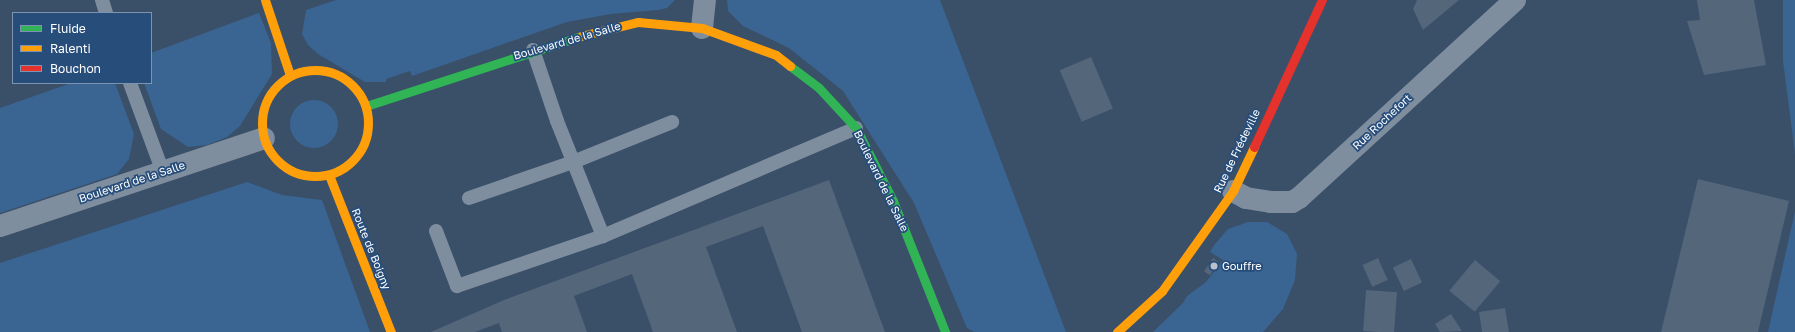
<!DOCTYPE html>
<html>
<head>
<meta charset="utf-8">
<style>
	body { margin:0 }
	#map { position:relative; width:1795px; height:332px; overflow:hidden; background:#3a4f68; font-family:"Golos Text",sans-serif }
	div>[style] { position:absolute }
	.green>* { inset:0; background:#3a6492 }
	.round { border-radius:50% }
	.building>* { inset:0; background:#54667a; transform-origin:0 0 }
	.lane>* { height:14px; margin:-7px; padding:0 7px; transform-origin:7px; border-radius:7px; background:#7f8e9f }
	.street>* { height:22px; margin:-11px; padding:0 11px; transform-origin:11px; border-radius:11px; background:#7f8e9f }
	.fast>* { height:9px; margin:-4.5px; padding:0 4.5px; transform-origin:4.5px; border-radius:4.5px; background:#30b455 }
	.slow>* { height:9px; margin:-4.5px; padding:0 4.5px; transform-origin:4.5px; border-radius:4.5px; background:#ff9f0a }
	.slow>.ring { margin:-4.5px; padding:0; box-sizing:content-box; background:none; border:9px solid #ff9f0a; border-radius:50% }
	.jam>* { height:9px; margin:-4.5px; padding:0 4.5px; transform-origin:4.5px; border-radius:4.5px; background:#e5322d }
	.dots>* { width:11px; height:11px; translate:-50% -50%; box-sizing:border-box; border:2px solid #274d7b; border-radius:50% }
	span { translate:-50% -50%; white-space:nowrap; text-align:center; line-height:1.15; -webkit-text-stroke:3.5px #274d7b; paint-order:stroke }
	.street-label { font-size:11px; color:#fff }
	.poi-label { font-size:11px; color:#fff }
	.left { translate:0 -50%; text-align:left }
	.legend { position:absolute; left:12px; top:12px; width:140px; height:72px; box-sizing:border-box; background:#274d7b; border:1px solid #7d94b0; margin:0; padding:5px 7px; list-style:none; font-size:12px; color:#fff }
	.legend li { display:flex; align-items:center; gap:8px; height:20px }
	.legend b { width:20px; border:1px solid #7d94b0 }
</style>
</head>
<body>
<div id="map">
	<div class="green">
		<div style="clip-path:polygon(336px 0,675px 0,667px 8px,658px 10px,611px 14px,567px 22px,412px 76px,410px 71px,386px 79px,386px 82px,365px 82px,318px 54px,308px 45px,302px 34px,306px 10px)"></div>
		<div style="clip-path:polygon(727px 0,940px 0,1066px 332px,974px 332px,967px 328px,914px 203px,843px 91px,789px 48px,743px 26px,728px 11px)"></div>
		<div style="clip-path:polygon(1783px 0,1795px 0,1795px 154px,1783px 61px)"></div>
		<div style="clip-path:polygon(259px 13px,271px 43px,272px 74px,240px 126px,227px 137px,207px 145px,188px 147px,161px 129px,144px 83px,151px 83px,151px 53px)"></div>
		<div style="clip-path:polygon(71px 83px,115px 83px,134px 134px,129px 159px,117px 174px,0 213px,0 108px)"></div>
		<div class="round" style="left:290px;top:100px;width:48px;height:48px"></div>
		<div style="clip-path:polygon(247px 182px,282px 195px,322px 200px,370px 332px,0 332px,0 263px)"></div>
		<div style="clip-path:polygon(1795px 211px,1795px 332px,1768px 332px)"></div>
		<div style="clip-path:polygon(1248px 222px,1267px 222px,1287px 234px,1297px 254px,1295px 280px,1283px 309px,1263px 332px,1153px 332px,1183px 303px,1187px 296px,1206px 282px,1223px 260px,1210px 252px,1214px 245px,1228px 229px)"></div>
	</div>
	<div class="building">
		<div style="clip-path:polygon(1417px 0,1459px 0,1423px 30px,1413px 9px)"></div>
		<div style="clip-path:polygon(1697px 0,1754px 0,1766px 65px,1704px 75px,1687px 21px,1700px 20px)"></div>
		<div style="left:1091px;top:57px;width:56px;height:34px;rotate:67deg"></div>
		<div style="clip-path:polygon(1698px 179px,1789px 201px,1758px 332px,1661px 332px)"></div>
		<div style="clip-path:polygon(829px 180px,885px 332px,802px 332px,763px 226px,706px 247px,737px 332px,653px 332px,632px 274px,574px 296px,587px 332px,502px 332px,499px 323px,475px 332px,431px 332px,504px 300px)"></div>
		<div style="left:1213px;top:258px;width:7px;height:16px;rotate:34deg"></div>
		<div style="left:1378px;top:258px;width:24px;height:17px;rotate:66deg"></div>
		<div style="left:1411px;top:259px;width:26px;height:20px;rotate:65deg"></div>
		<div style="left:1475px;top:260px;width:33px;height:40px;rotate:40deg"></div>
		<div style="left:1366px;top:290px;width:31px;height:41px;rotate:4deg"></div>
		<div style="clip-path:polygon(1505px 308px,1509px 332px,1482px 332px,1479px 312px)"></div>
		<div style="clip-path:polygon(1451px 314px,1462px 331px,1440px 332px,1435px 324px)"></div>
	</div>
	<div class="lane">
		<div style="left:102px;top:0;width:14px;rotate:73deg"></div>
		<div style="left:533px;top:50px;width:75px;rotate:71.3deg"></div>
		<div style="left:557px;top:121px;width:124px;rotate:68.2deg"></div>
		<div style="left:603px;top:236px;width:275px;rotate:-23.1deg"></div>
		<div style="left:130px;top:83px;width:95px;rotate:69.7deg"></div>
		<div style="left:469px;top:198px;width:110px;rotate:-19.1deg"></div>
		<div style="left:573px;top:162px;width:107px;rotate:-22deg"></div>
		<div style="left:436px;top:231px;width:59px;rotate:69.1deg"></div>
		<div style="left:457px;top:286px;width:154px;rotate:-18.9deg"></div>
	</div>
	<div class="street">
		<div style="left:702px;top:28px;width:28px;rotate:-84deg"></div>
		<div style="left:1233px;top:191px;width:15px;rotate:28deg"></div>
		<div style="left:1246px;top:198px;width:25px;rotate:9deg"></div>
		<div style="left:1271px;top:202px;width:21px"></div>
		<div style="left:1292px;top:202px;width:8px;rotate:-30deg"></div>
		<div style="left:1299px;top:198px;width:293px;rotate:-42.5deg"></div>
		<div style="left:0;top:226px;width:278px;rotate:-18.4deg"></div>
	</div>
	<div class="fast">
		<div style="left:790px;top:66px;width:36px;rotate:37deg"></div>
		<div style="left:819px;top:88px;width:54px;rotate:47.2deg"></div>
		<div style="left:856px;top:128px;width:82px;rotate:63.1deg"></div>
		<div style="left:893px;top:201px;width:141px;rotate:68.3deg"></div>
		<div style="left:366px;top:106px;width:226px;rotate:-18deg"></div>
	</div>
	<div class="slow">
		<div style="left:265px;top:0;width:79px;rotate:71.6deg"></div>
		<div style="left:581px;top:36px;width:59px;rotate:-13.8deg"></div>
		<div style="left:638px;top:22px;width:64px;rotate:5.4deg"></div>
		<div style="left:702px;top:28px;width:79px;rotate:20deg"></div>
		<div style="left:776px;top:55px;width:18px;rotate:38deg"></div>
		<div class="ring" style="left:262px;top:70px;width:97px;height:97px"></div>
		<div style="left:329px;top:175px;width:169px;rotate:68.5deg"></div>
		<div style="left:1117px;top:332px;width:61px;rotate:-42.3deg"></div>
		<div style="left:1162px;top:291px;width:123px;rotate:-54.6deg"></div>
		<div style="left:1233px;top:191px;width:49px;rotate:-64.5deg"></div>
	</div>
	<div class="jam">
		<div style="left:1254px;top:147px;width:162px;rotate:-65.2deg"></div>
	</div>
	<div class="dots">
		<div style="left:1214px;top:266px;background:#bac1ca"></div>
	</div>
	<div class="street-label">
		<span style="left:567px;top:41px;rotate:-16deg">Boulevard de la Salle</span>
		<span style="left:1382px;top:122px;rotate:-43deg">Rue Rochefort</span>
		<span style="left:1237px;top:151px;rotate:-64deg">Rue de Frédeville</span>
		<span style="left:881px;top:181px;rotate:64deg">Boulevard de la Salle</span>
		<span style="left:132px;top:182px;rotate:-18deg">Boulevard de la Salle</span>
		<span style="left:371px;top:249px;rotate:68deg">Route de Boigny</span>
	</div>
	<div class="poi-label">
		<span class="left" style="left:1222px;top:266px">Gouffre</span>
	</div>
	<ul class="legend">
	<li><b style="height:5px;background:#30b455"></b>Fluide</li>
	<li><b style="height:5px;background:#ff9f0a"></b>Ralenti</li>
	<li><b style="height:5px;background:#e5322d"></b>Bouchon</li>
	</ul>
</div>
</body>
</html>
